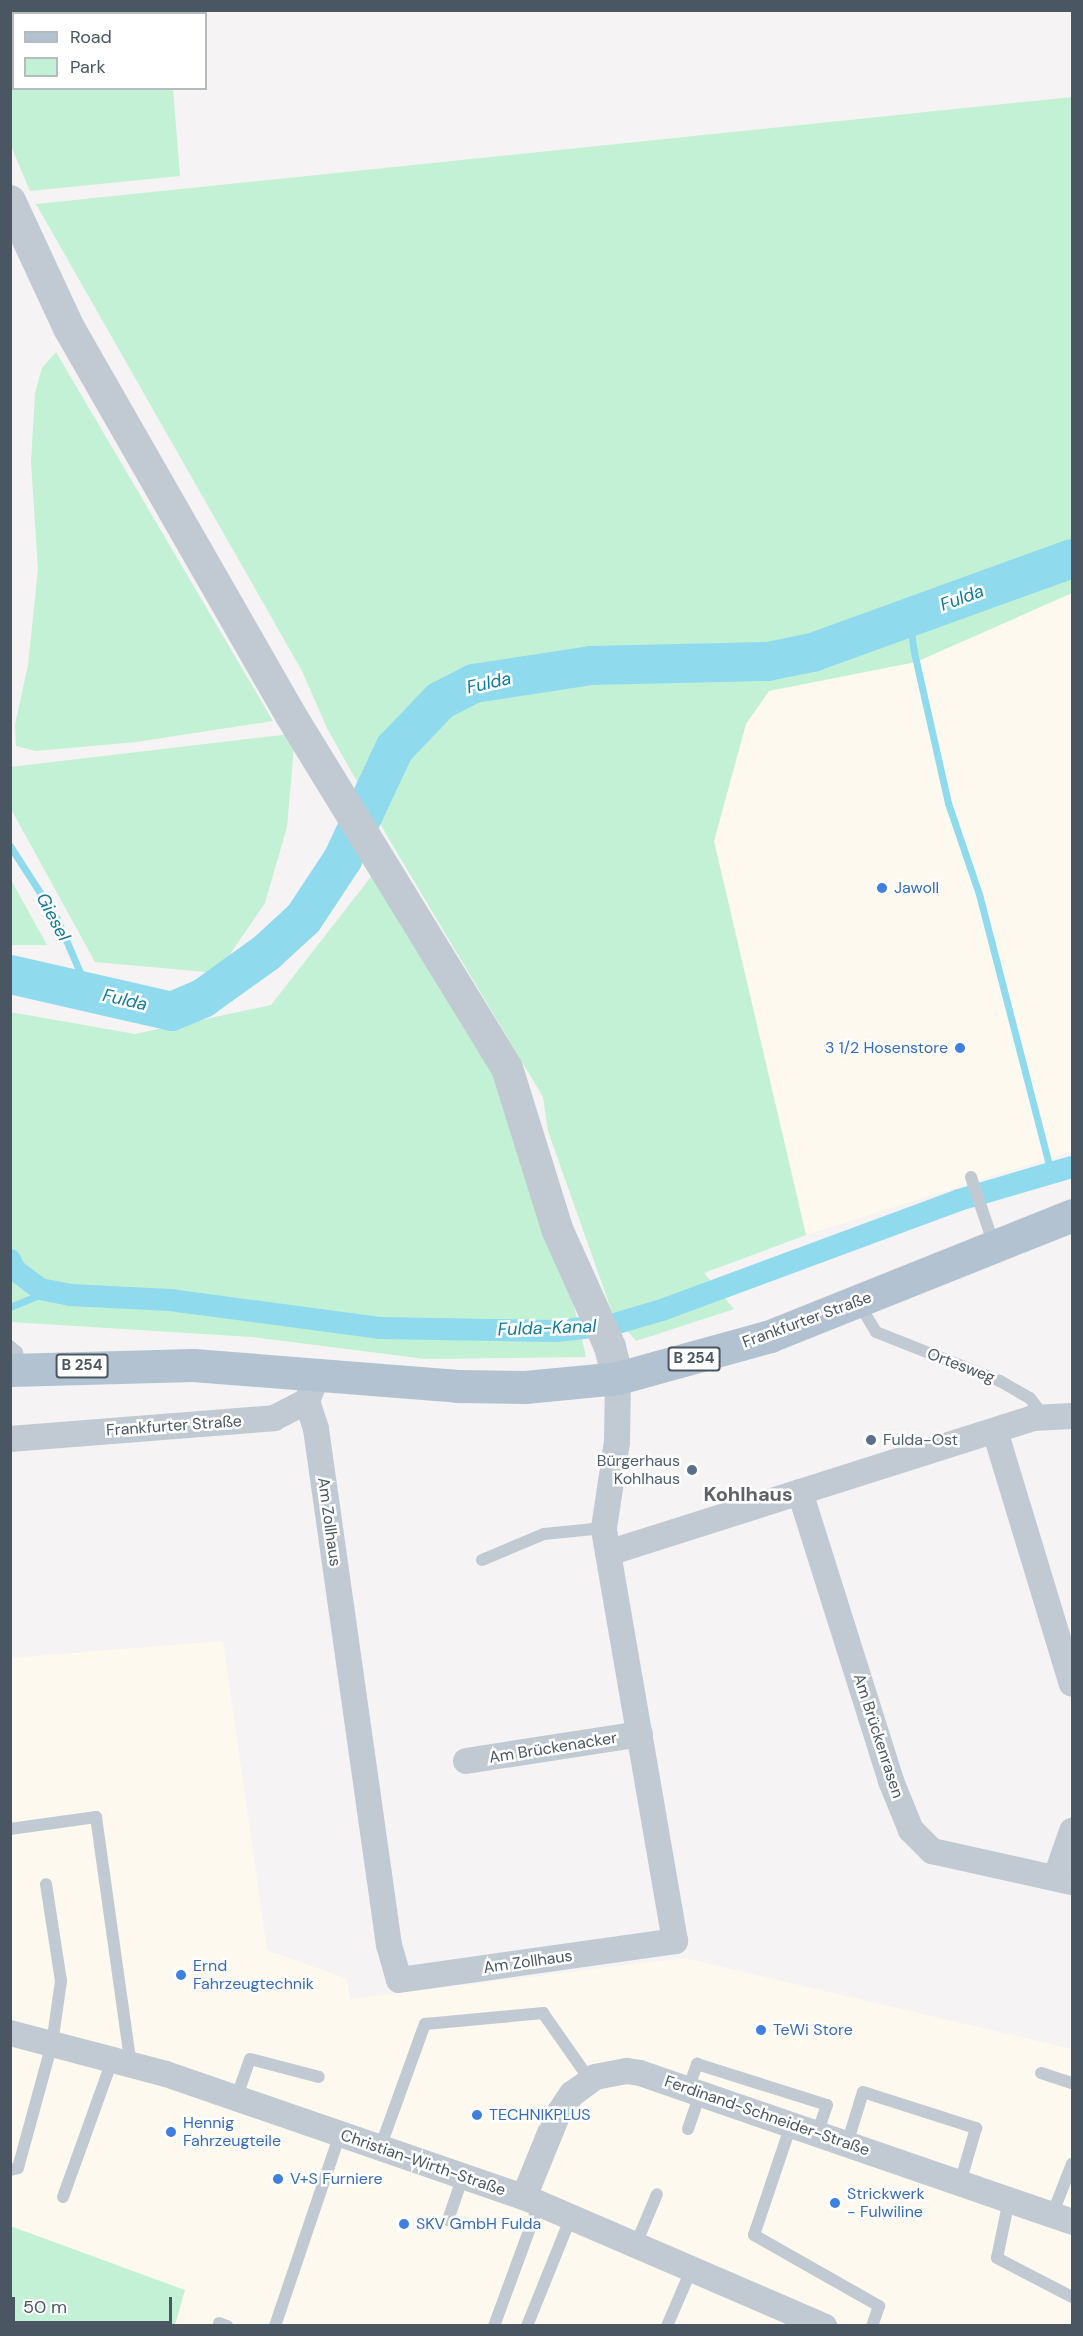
<!DOCTYPE html>
<html>
<head>
<meta charset="utf-8">
<style>
	body { margin:0 }
	#map { position:relative; width:1083px; height:2336px; overflow:hidden; background:#f5f3f3; font-family:"DM Sans",sans-serif }
	div>[style] { position:absolute }
	.commercial>* { inset:0; background:#fdf9ef }
	.green>* { inset:0; background:#c3f1d5 }
	.stream>* { height:7px; margin:-3.5px; padding:0 3.5px; transform-origin:3.5px; border-radius:3.5px; background:#90daee }
	.canal>* { height:22px; margin:-11px; padding:0 11px; transform-origin:11px; border-radius:11px; background:#90daee }
	.river>* { height:39px; margin:-19.5px; padding:0 19.5px; transform-origin:19.5px; border-radius:19.5px; background:#90daee }
	.service>* { height:12px; margin:-6px; padding:0 6px; transform-origin:6px; border-radius:6px; background:#c1cad2 }
	.minor>* { height:26px; margin:-13px; padding:0 13px; transform-origin:13px; border-radius:13px; background:#c1cad2 }
	.tertiary>* { height:32px; margin:-16px; padding:0 16px; transform-origin:16px; border-radius:16px; background:#c1cad2 }
	.primary>* { height:33px; margin:-16.5px; padding:0 16.5px; transform-origin:16.5px; border-radius:16.5px; background:#b3c2d1 }
	.dots>* { width:16px; height:16px; translate:-50% -50%; box-sizing:border-box; border:3px solid #fff; border-radius:50% }
	span { translate:-50% -50%; white-space:nowrap; text-align:center; line-height:1.15; -webkit-text-stroke:5px #fff; paint-order:stroke }
	.shield-label span { padding:2px 4px; background:#fff; border:2px solid; border-radius:4px; -webkit-text-stroke-width:0 }
	.shield-label { font-size:15px; color:#4a5661; font-weight:700 }
	.shop-label { font-size:16px; color:#366cbe }
	.left { translate:0 -50%; text-align:left }
	.right { translate:-100% -50%; text-align:right }
	.street-label { font-size:16px; color:#4a5661 }
	.service-label { font-size:16px; color:#4e5e75 }
	.water-label { font-size:18px; color:#0c7c9b; font-style:italic }
	.quarter-label { font-size:20px; color:#5f6368; font-weight:700 }
	.frame { position:absolute; inset:0; border:12px solid #4a5661; pointer-events:none }
	.legend { position:absolute; left:12px; top:12px; width:195px; height:78px; box-sizing:border-box; background:#fff; border:2px solid #b7bbc0; margin:0; padding:8px 10px; list-style:none; font-size:18px; color:#4a5661 }
	.legend li { display:flex; align-items:center; gap:12px; height:30px }
	.legend b { width:30px; border:2px solid #b7bbc0 }
	.scale { position:absolute; left:12px; top:2297px; width:160px; height:27px; box-sizing:border-box; border:3px solid #4a5661; border-top:0; padding-left:8px; font-size:18px; line-height:21px; white-space:nowrap; color:#4a5661; -webkit-text-stroke:4px #fff; paint-order:stroke }
</style>
</head>
<body>
<div id="map">
	<div class="commercial">
		<div style="clip-path:polygon(1072px 593px,1072px 1151px,806px 1235px,714px 841px,746px 724px,769px 691px,916px 662px)"></div>
		<div style="clip-path:polygon(223px 1641px,267px 1950px,347px 1979px,350px 1999px,684px 1958px,1072px 2049px,1072px 2325px,175px 2325px,184px 2290px,11px 2226px,10px 1658px)"></div>
	</div>
	<div class="green">
		<div style="clip-path:polygon(10px 11px,167px 11px,167px 13px,14px 14px,14px 88px,173px 89px,180px 176px,30px 191px,11px 146px)"></div>
		<div style="clip-path:polygon(1072px 97px,1072px 593px,916px 662px,769px 691px,746px 724px,714px 841px,806px 1235px,704px 1273px,734px 1309px,636px 1341px,612px 1312px,548px 1131px,543px 1097px,390px 841px,327px 728px,302px 671px,36px 204px)"></div>
		<div style="clip-path:polygon(56px 352px,273px 721px,136px 742px,36px 751px,16px 746px,15px 725px,28px 665px,38px 569px,31px 462px,35px 393px,42px 368px)"></div>
		<div style="clip-path:polygon(291px 734px,294px 747px,287px 827px,265px 903px,217px 973px,95px 962px,11px 809px,10px 767px)"></div>
		<div style="clip-path:polygon(374px 873px,495px 1071px,575px 1310px,586px 1357px,425px 1359px,252px 1337px,11px 1322px,10px 1012px,135px 1034px,271px 1005px)"></div>
		<div style="clip-path:polygon(10px 880px,11px 880px,47px 945px,11px 945px)"></div>
		<div style="clip-path:polygon(10px 2226px,185px 2290px,175px 2325px,18px 2326px,11px 2322px)"></div>
	</div>
	<div class="stream">
		<div style="left:909px;top:617px;width:35px;rotate:82deg"></div>
		<div style="left:914px;top:652px;width:155px;rotate:77.3deg"></div>
		<div style="left:948px;top:803px;width:96px;rotate:71.2deg"></div>
		<div style="left:979px;top:894px;width:288px;rotate:75.5deg"></div>
		<div style="left:10px;top:846px;width:87px;rotate:57.2deg"></div>
		<div style="left:57px;top:919px;width:78px;rotate:66.7deg"></div>
		<div style="left:10px;top:1307px;width:42px;rotate:-22.3deg"></div>
	</div>
	<div class="canal">
		<div style="left:10px;top:1260px;width:11px;rotate:63deg"></div>
		<div style="left:15px;top:1270px;width:31px;rotate:37deg"></div>
		<div style="left:40px;top:1289px;width:31px;rotate:11deg"></div>
		<div style="left:70px;top:1295px;width:100px;rotate:2.9deg"></div>
		<div style="left:170px;top:1300px;width:211px;rotate:7.6deg"></div>
		<div style="left:379px;top:1328px;width:177px;rotate:1deg"></div>
		<div style="left:556px;top:1331px;width:55px;rotate:-6.2deg"></div>
		<div style="left:611px;top:1325px;width:53px;rotate:-16.4deg"></div>
		<div style="left:662px;top:1310px;width:317px;rotate:-20.3deg"></div>
		<div style="left:959px;top:1200px;width:118px;rotate:-16.3deg"></div>
	</div>
	<div class="river">
		<div style="left:10px;top:974px;width:165px;rotate:12.9deg"></div>
		<div style="left:171px;top:1011px;width:34px;rotate:-23deg"></div>
		<div style="left:202px;top:998px;width:79px;rotate:-35.7deg"></div>
		<div style="left:266px;top:952px;width:50px;rotate:-42.6deg"></div>
		<div style="left:303px;top:918px;width:71px;rotate:-56.5deg"></div>
		<div style="left:342px;top:859px;width:123px;rotate:-64.9deg"></div>
		<div style="left:394px;top:748px;width:66px;rotate:-46.2deg"></div>
		<div style="left:440px;top:700px;width:37px;rotate:-27deg"></div>
		<div style="left:473px;top:683px;width:119px;rotate:-8.7deg"></div>
		<div style="left:591px;top:665px;width:176px;rotate:-1.3deg"></div>
		<div style="left:767px;top:661px;width:46px;rotate:-11.3deg"></div>
		<div style="left:812px;top:652px;width:276px;rotate:-19.9deg"></div>
	</div>
	<div class="service">
		<div style="left:971px;top:1177px;width:72px;rotate:71.3deg"></div>
		<div style="left:858px;top:1302px;width:35px;rotate:59deg"></div>
		<div style="left:876px;top:1332px;width:133px;rotate:21.6deg"></div>
		<div style="left:1000px;top:1381px;width:34px;rotate:30deg"></div>
		<div style="left:1030px;top:1398px;width:21px;rotate:53deg"></div>
		<div style="left:10px;top:1346px;width:9px;rotate:41deg"></div>
		<div style="left:17px;top:1352px;width:16px;rotate:76deg"></div>
		<div style="left:482px;top:1560px;width:67px;rotate:-22.8deg"></div>
		<div style="left:544px;top:1534px;width:60px;rotate:-5.7deg"></div>
		<div style="left:10px;top:1829px;width:87px;rotate:-7.9deg"></div>
		<div style="left:96px;top:1817px;width:251px;rotate:82deg"></div>
		<div style="left:1041px;top:2073px;width:33px;rotate:18deg"></div>
		<div style="left:688px;top:2089px;width:27px;rotate:-70deg"></div>
		<div style="left:697px;top:2064px;width:136px;rotate:17.5deg"></div>
		<div style="left:827px;top:2105px;width:31px;rotate:109deg"></div>
		<div style="left:236px;top:2099px;width:42px;rotate:-70.7deg"></div>
		<div style="left:250px;top:2059px;width:71px;rotate:14.6deg"></div>
		<div style="left:791px;top:2125px;width:116px;rotate:108.6deg"></div>
		<div style="left:754px;top:2235px;width:144px;rotate:29.6deg"></div>
		<div style="left:879px;top:2306px;width:21px;rotate:109deg"></div>
		<div style="left:688px;top:2129px;width:37px;rotate:-71deg"></div>
		<div style="left:847px;top:2144px;width:54px;rotate:-72.9deg"></div>
		<div style="left:863px;top:2092px;width:119px;rotate:17.7deg"></div>
		<div style="left:976px;top:2128px;width:57px;rotate:106.2deg"></div>
		<div style="left:380px;top:2148px;width:132px;rotate:-70.1deg"></div>
		<div style="left:425px;top:2024px;width:119px;rotate:-5.3deg"></div>
		<div style="left:543px;top:2013px;width:82px;rotate:55deg"></div>
		<div style="left:10px;top:2170px;width:8px;rotate:-14deg"></div>
		<div style="left:18px;top:2168px;width:129px;rotate:-74.7deg"></div>
		<div style="left:52px;top:2044px;width:64px;rotate:-81.9deg"></div>
		<div style="left:61px;top:1981px;width:98px;rotate:-98.8deg"></div>
		<div style="left:63px;top:2197px;width:145px;rotate:-70.2deg"></div>
		<div style="left:1009px;top:2200px;width:59px;rotate:101.7deg"></div>
		<div style="left:997px;top:2258px;width:85px;rotate:27.5deg"></div>
		<div style="left:1052px;top:2215px;width:55px;rotate:-68.6deg"></div>
		<div style="left:448px;top:2220px;width:46px;rotate:-71.2deg"></div>
		<div style="left:636px;top:2244px;width:54px;rotate:-67.2deg"></div>
		<div style="left:219px;top:2323px;width:9px;rotate:21deg"></div>
		<div style="left:275px;top:2326px;width:203px;rotate:-71.3deg"></div>
		<div style="left:494px;top:2326px;width:130px;rotate:-69.8deg"></div>
		<div style="left:527px;top:2326px;width:118px;rotate:-68deg"></div>
		<div style="left:667px;top:2326px;width:63px;rotate:-66.7deg"></div>
	</div>
	<div class="minor">
		<div style="left:307px;top:1401px;width:29px;rotate:72deg"></div>
		<div style="left:316px;top:1429px;width:521px;rotate:81.95deg"></div>
		<div style="left:389px;top:1945px;width:36px;rotate:74deg"></div>
		<div style="left:399px;top:1980px;width:279px;rotate:-8deg"></div>
		<div style="left:675px;top:1941px;width:419px;rotate:-99.8deg"></div>
		<div style="left:604px;top:1528px;width:87px;rotate:-81.4deg"></div>
		<div style="left:617px;top:1442px;width:64px;rotate:-89.1deg"></div>
		<div style="left:995px;top:1431px;width:264px;rotate:73.1deg"></div>
		<div style="left:10px;top:1439px;width:265px;rotate:-4.5deg"></div>
		<div style="left:274px;top:1418px;width:37px;rotate:-27deg"></div>
		<div style="left:307px;top:1401px;width:16px;rotate:-68deg"></div>
		<div style="left:800px;top:1492px;width:303px;rotate:72.5deg"></div>
		<div style="left:891px;top:1781px;width:53px;rotate:67.8deg"></div>
		<div style="left:911px;top:1830px;width:30px;rotate:45deg"></div>
		<div style="left:932px;top:1851px;width:143px;rotate:12.5deg"></div>
		<div style="left:608px;top:1553px;width:446px;rotate:-17.6deg"></div>
		<div style="left:1033px;top:1418px;width:39px;rotate:-3deg"></div>
		<div style="left:466px;top:1761px;width:176px;rotate:-8.8deg"></div>
		<div style="left:1056px;top:1877px;width:49px;rotate:-70.8deg"></div>
		<div style="left:10px;top:2033px;width:161px;rotate:14.7deg"></div>
		<div style="left:166px;top:2074px;width:379px;rotate:19deg"></div>
		<div style="left:524px;top:2197px;width:327px;rotate:23.3deg"></div>
		<div style="left:524px;top:2197px;width:87px;rotate:-67.8deg"></div>
		<div style="left:557px;top:2116px;width:27px;rotate:-56deg"></div>
		<div style="left:572px;top:2094px;width:29px;rotate:-36deg"></div>
		<div style="left:595px;top:2077px;width:32px;rotate:-11deg"></div>
		<div style="left:626px;top:2071px;width:14px;rotate:8deg"></div>
		<div style="left:640px;top:2073px;width:457px;rotate:19deg"></div>
	</div>
	<div class="tertiary">
		<div style="left:10px;top:201px;width:140px;rotate:65.1deg"></div>
		<div style="left:69px;top:328px;width:445px;rotate:60.2deg"></div>
		<div style="left:290px;top:714px;width:415px;rotate:58.5deg"></div>
		<div style="left:507px;top:1068px;width:169px;rotate:72.7deg"></div>
		<div style="left:557px;top:1229px;width:129px;rotate:65.8deg"></div>
		<div style="left:610px;top:1347px;width:32px;rotate:76deg"></div>
	</div>
	<div class="primary">
		<div style="left:10px;top:1370px;width:183px;rotate:-1.6deg"></div>
		<div style="left:193px;top:1365px;width:266px;rotate:4.5deg"></div>
		<div style="left:458px;top:1386px;width:67px;rotate:0.9deg"></div>
		<div style="left:525px;top:1387px;width:93px;rotate:-5.5deg"></div>
		<div style="left:618px;top:1378px;width:158px;rotate:-15.4deg"></div>
		<div style="left:770px;top:1336px;width:325px;rotate:-21.8deg"></div>
	</div>
	<div class="dots">
		<div style="left:882px;top:888px;background:#3f7fe0"></div>
		<div style="left:960px;top:1048px;background:#3f7fe0"></div>
		<div style="left:871px;top:1440px;background:#5c6f8a"></div>
		<div style="left:692px;top:1470px;background:#5c6f8a"></div>
		<div style="left:181px;top:1975px;background:#3f7fe0"></div>
		<div style="left:761px;top:2030px;background:#3f7fe0"></div>
		<div style="left:477px;top:2115px;background:#3f7fe0"></div>
		<div style="left:171px;top:2132px;background:#3f7fe0"></div>
		<div style="left:278px;top:2179px;background:#3f7fe0"></div>
		<div style="left:835px;top:2203px;background:#3f7fe0"></div>
		<div style="left:404px;top:2224px;background:#3f7fe0"></div>
	</div>
	<div class="shield-label">
		<span style="left:694px;top:1359px">B 254</span>
		<span style="left:82px;top:1366px">B 254</span>
	</div>
	<div class="shop-label">
		<span class="left" style="left:894px;top:888px">Jawoll</span>
		<span class="right" style="left:948px;top:1048px">3 1/2 Hosenstore</span>
		<span class="left" style="left:193px;top:1975px">Ernd<br>Fahrzeugtechnik</span>
		<span class="left" style="left:773px;top:2030px">TeWi Store</span>
		<span class="left" style="left:489px;top:2115px">TECHNIKPLUS</span>
		<span class="left" style="left:183px;top:2132px">Hennig<br>Fahrzeugteile</span>
		<span class="left" style="left:290px;top:2179px">V+S Furniere</span>
		<span class="left" style="left:847px;top:2203px">Strickwerk<br>- Fulwiline</span>
		<span class="left" style="left:416px;top:2224px">SKV GmbH Fulda</span>
	</div>
	<div class="street-label">
		<span style="left:807px;top:1320px;rotate:-20deg">Frankfurter Straße</span>
		<span style="left:961px;top:1366px;rotate:21deg">Ortesweg</span>
		<span style="left:174px;top:1426px;rotate:-4deg">Frankfurter Straße</span>
		<span style="left:329px;top:1522px;rotate:82deg">Am Zollhaus</span>
		<span style="left:878px;top:1736px;rotate:72deg">Am Brückenrasen</span>
		<span style="left:553px;top:1748px;rotate:-9deg">Am Brückenacker</span>
		<span style="left:528px;top:1962px;rotate:-8deg">Am Zollhaus</span>
		<span style="left:767px;top:2116px;rotate:19deg">Ferdinand-Schneider-Straße</span>
		<span style="left:423px;top:2163px;rotate:19deg">Christian-Wirth-Straße</span>
	</div>
	<div class="service-label">
		<span class="left" style="left:883px;top:1440px">Fulda-Ost</span>
		<span class="right" style="left:680px;top:1470px">Bürgerhaus<br>Kohlhaus</span>
	</div>
	<div class="water-label">
		<span style="left:962px;top:598px;rotate:-20deg">Fulda</span>
		<span style="left:489px;top:683px;rotate:-13deg">Fulda</span>
		<span style="left:53px;top:917px;rotate:62deg">Giesel</span>
		<span style="left:125px;top:1000px;rotate:13deg">Fulda</span>
		<span style="left:547px;top:1328px;rotate:-2deg">Fulda-Kanal</span>
	</div>
	<div class="quarter-label">
		<span style="left:748px;top:1494px">Kohlhaus</span>
	</div>
	<div class="frame"></div>
	<ul class="legend">
	<li><b style="height:8px;background:#b3c2d1"></b>Road</li>
	<li><b style="height:16px;background:#c3f1d5"></b>Park</li>
	</ul>
	<div class="scale">50 m</div>
</div>
</body>
</html>
